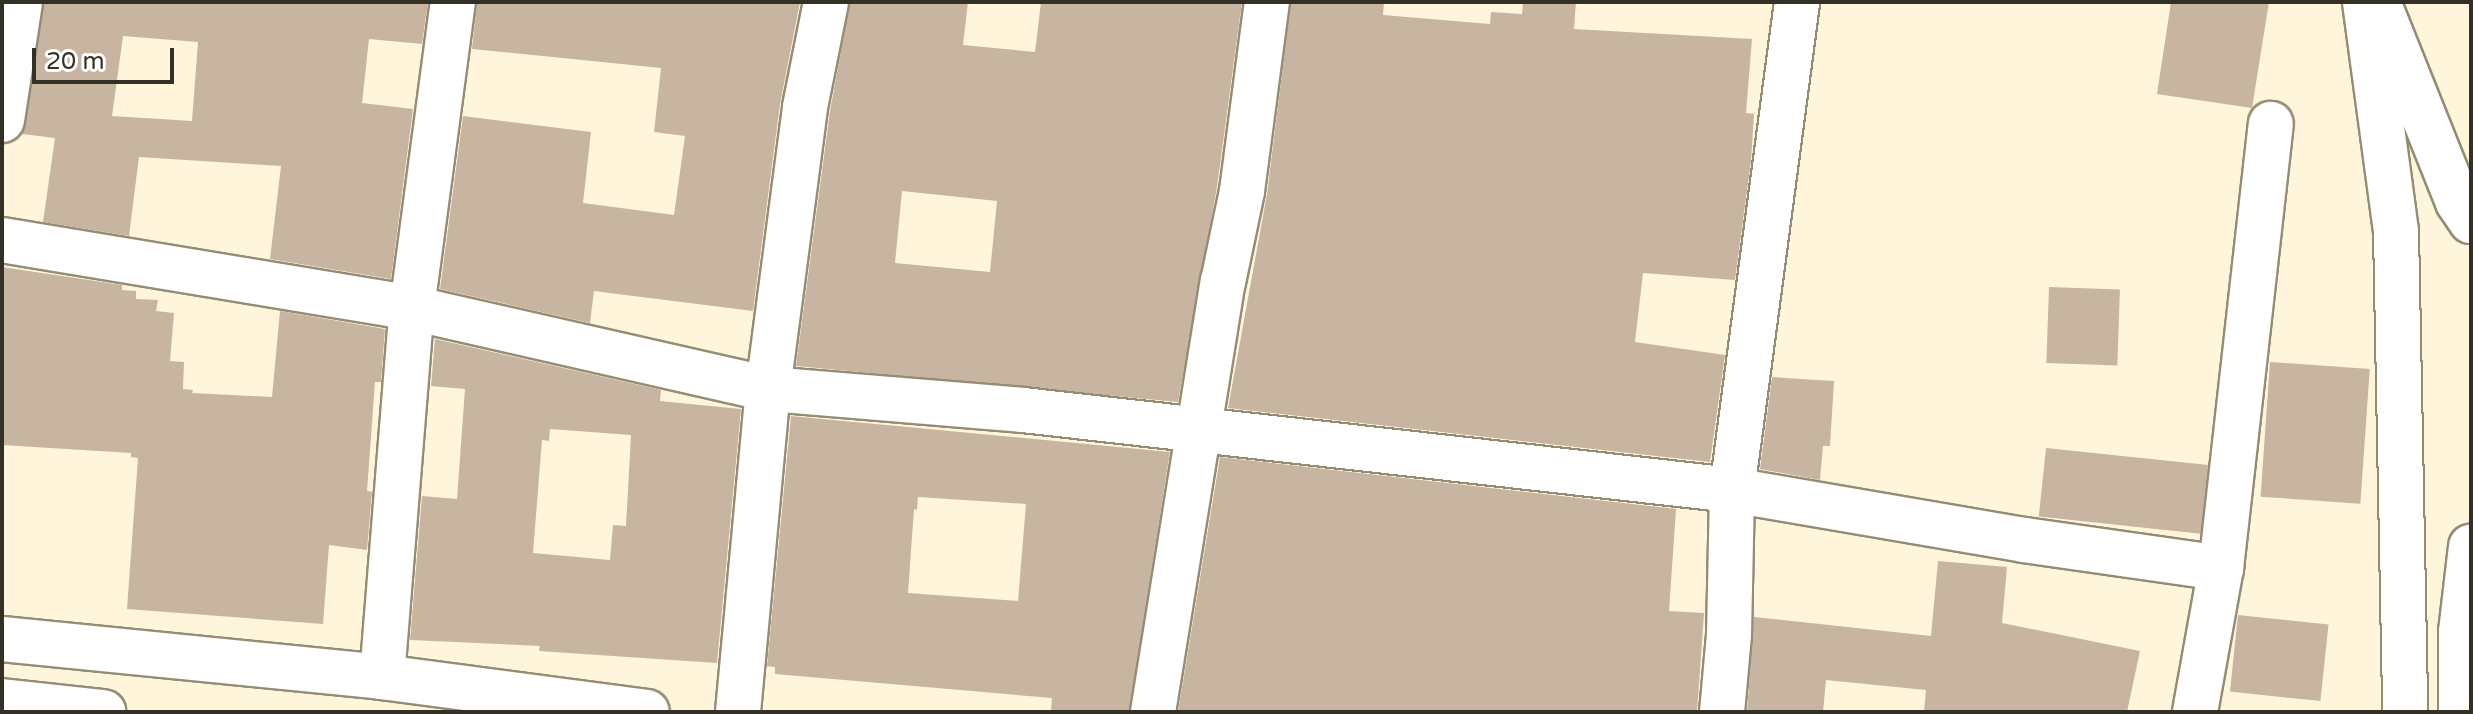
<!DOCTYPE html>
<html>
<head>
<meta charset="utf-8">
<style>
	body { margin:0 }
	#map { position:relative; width:2473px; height:714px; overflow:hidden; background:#fef5db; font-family:"Varela Round",sans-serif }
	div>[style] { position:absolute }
	.building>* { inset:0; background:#c7b5a1; transform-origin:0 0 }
	.roads { filter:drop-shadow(2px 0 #958c75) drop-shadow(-2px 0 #958c75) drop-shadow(0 2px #958c75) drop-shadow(0 -2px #958c75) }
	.minor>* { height:44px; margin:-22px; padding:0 22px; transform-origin:22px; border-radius:22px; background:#fff }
	.secondary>* { height:44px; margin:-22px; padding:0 22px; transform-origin:22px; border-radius:22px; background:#fff }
	.trunk>* { height:44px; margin:-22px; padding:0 22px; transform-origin:22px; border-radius:22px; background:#fff }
	span { translate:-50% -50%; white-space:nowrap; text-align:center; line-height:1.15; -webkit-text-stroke:7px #fff; paint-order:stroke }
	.frame { position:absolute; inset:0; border:4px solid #333026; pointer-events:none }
	.scale { position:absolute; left:32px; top:48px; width:142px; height:36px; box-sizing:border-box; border:4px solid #333026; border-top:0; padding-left:10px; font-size:24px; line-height:28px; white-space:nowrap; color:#333026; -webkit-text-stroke:6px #fff; paint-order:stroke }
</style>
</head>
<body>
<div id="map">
	<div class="building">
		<div style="clip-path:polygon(evenodd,44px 2px,428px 2px,422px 44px,369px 39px,362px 103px,413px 109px,391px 279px,270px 259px,281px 166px,139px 157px,129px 236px,43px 222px,55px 138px,22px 134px,44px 2px,123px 36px,198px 42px,192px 121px,112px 116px,123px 36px)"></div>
		<div style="clip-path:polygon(477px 2px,800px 2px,780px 104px,753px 311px,594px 291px,590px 323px,440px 289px,463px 116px,591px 132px,583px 203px,674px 215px,685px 136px,654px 132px,661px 68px,472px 49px)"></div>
		<div style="clip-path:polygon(evenodd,850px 2px,968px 2px,963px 45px,1035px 52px,1041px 2px,1242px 2px,1217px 187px,1178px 402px,796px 366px,830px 111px,850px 2px,902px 191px,997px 201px,990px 272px,895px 263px,902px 191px)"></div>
		<div style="clip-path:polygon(1291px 2px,1384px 2px,1383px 15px,1490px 24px,1491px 12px,1522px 14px,1523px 2px,1576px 2px,1574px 29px,1752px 39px,1746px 113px,1754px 114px,1751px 161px,1735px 280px,1643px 273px,1635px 342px,1725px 355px,1710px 462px,1228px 408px,1267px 194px)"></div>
		<div style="clip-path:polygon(2171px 2px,2269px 2px,2252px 108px,2157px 94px)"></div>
		<div style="clip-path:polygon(2px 267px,122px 285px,122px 290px,136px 291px,136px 299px,158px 300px,156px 311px,174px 313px,170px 361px,184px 362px,183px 389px,193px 390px,192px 393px,272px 397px,280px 311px,385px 329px,381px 382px,375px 382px,367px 491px,372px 492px,367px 550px,329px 545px,323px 624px,127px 609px,138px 458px,131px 457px,131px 453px,2px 445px)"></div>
		<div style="left:2049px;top:287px;width:71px;height:76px;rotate:2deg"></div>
		<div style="clip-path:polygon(evenodd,435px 339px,661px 390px,660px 401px,741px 409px,717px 663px,539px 651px,540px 646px,410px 640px,422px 496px,457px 499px,465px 389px,431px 386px,435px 339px,550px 429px,631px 435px,626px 526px,613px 525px,610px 560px,533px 553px,542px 440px,549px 441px,550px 429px)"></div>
		<div style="left:2270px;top:362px;width:100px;height:135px;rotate:4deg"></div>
		<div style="clip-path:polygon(1772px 377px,1834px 381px,1830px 446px,1823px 446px,1820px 480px,1760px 469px)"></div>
		<div style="clip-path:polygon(evenodd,791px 416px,1170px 452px,1129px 712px,1051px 710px,1052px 698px,775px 674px,775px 667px,767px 666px,791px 416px,918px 497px,1026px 504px,1018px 601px,908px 593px,914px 509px,917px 510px,918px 497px)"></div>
		<div style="left:2046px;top:448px;width:163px;height:69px;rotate:6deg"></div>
		<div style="clip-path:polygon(1220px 457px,1676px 509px,1669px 611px,1704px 613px,1697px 712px,1178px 712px)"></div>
		<div style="clip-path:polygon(1938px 561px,2007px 567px,2002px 623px,2140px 651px,2127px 712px,1924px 712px,1926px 690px,1826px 680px,1823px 712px,1747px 712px,1754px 617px,1931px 636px)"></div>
		<div style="left:2238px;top:615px;width:91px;height:77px;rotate:6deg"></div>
	</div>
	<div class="roads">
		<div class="minor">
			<div style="left:2px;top:120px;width:119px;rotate:-81.3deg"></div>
			<div style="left:2px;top:240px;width:416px;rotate:9.4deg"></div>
			<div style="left:412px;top:308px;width:365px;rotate:12.8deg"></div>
			<div style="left:768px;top:389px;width:256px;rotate:4.7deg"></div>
			<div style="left:1023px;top:410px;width:713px;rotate:6.44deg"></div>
			<div style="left:1732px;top:490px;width:296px;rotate:9.7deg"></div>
			<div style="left:2024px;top:540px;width:199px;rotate:8.1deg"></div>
			<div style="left:2px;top:639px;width:382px;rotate:5.7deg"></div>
			<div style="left:382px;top:677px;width:267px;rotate:7.5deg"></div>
			<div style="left:382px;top:677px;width:370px;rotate:-85.4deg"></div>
			<div style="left:412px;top:308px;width:309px;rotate:-82.4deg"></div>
			<div style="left:2px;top:701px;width:102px;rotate:6.2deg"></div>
			<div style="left:738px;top:712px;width:324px;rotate:-84.7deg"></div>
			<div style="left:768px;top:389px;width:284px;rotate:-82.5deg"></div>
			<div style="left:805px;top:107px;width:107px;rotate:-78.7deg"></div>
			<div style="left:1153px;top:712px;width:436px;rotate:-80.8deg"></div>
			<div style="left:1223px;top:282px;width:93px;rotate:-78.2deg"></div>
			<div style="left:1242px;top:191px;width:191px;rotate:-82.5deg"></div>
			<div style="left:1722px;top:712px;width:77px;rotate:-84.8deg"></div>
			<div style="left:1729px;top:635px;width:145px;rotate:-88.8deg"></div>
			<div style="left:1732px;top:490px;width:492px;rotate:-82.4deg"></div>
			<div style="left:2195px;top:712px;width:146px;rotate:-79.8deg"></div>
			<div style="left:2221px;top:568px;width:447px;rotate:-83.6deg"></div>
		</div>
		<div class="secondary">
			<div style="left:2378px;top:2px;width:215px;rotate:68.2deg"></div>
			<div style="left:2458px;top:202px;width:23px;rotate:56deg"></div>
		</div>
		<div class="trunk">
			<div style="left:2365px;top:2px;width:231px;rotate:82.3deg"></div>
			<div style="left:2396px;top:231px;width:481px;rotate:88.9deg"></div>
			<div style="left:2461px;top:712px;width:80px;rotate:-90deg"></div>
			<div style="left:2461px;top:632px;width:86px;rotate:-83.3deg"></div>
		</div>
	</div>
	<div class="frame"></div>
	<div class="scale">20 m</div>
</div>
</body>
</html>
